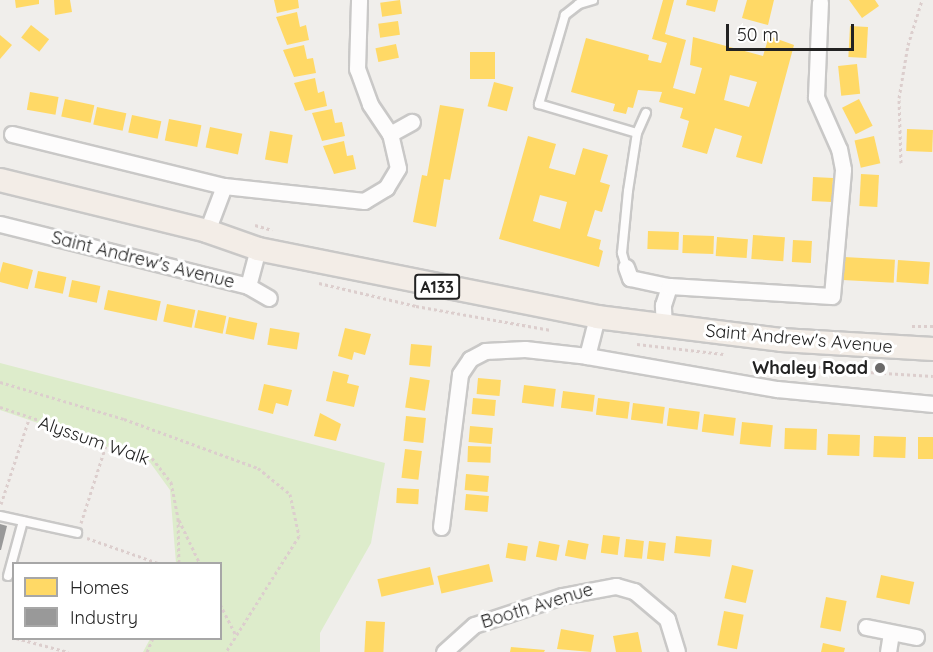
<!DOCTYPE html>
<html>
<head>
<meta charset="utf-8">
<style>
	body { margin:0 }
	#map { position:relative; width:933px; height:652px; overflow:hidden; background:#f0eeeb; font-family:Quicksand,sans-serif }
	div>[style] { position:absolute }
	.grass>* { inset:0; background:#ddeccb }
	.homes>* { inset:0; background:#ffd966; transform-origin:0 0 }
	.industry>* { inset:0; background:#999 }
	.path>* { height:3px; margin-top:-1.5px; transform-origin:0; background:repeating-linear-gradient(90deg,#dccecd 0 3px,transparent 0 6px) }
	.roads { filter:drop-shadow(2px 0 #c9c8c7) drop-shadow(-2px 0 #c9c8c7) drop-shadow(0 2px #c9c8c7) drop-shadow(0 -2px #c9c8c7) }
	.lane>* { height:8px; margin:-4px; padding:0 4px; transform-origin:4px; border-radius:4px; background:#fdfcfc }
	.street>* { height:15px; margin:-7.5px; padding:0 7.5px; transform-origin:7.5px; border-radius:7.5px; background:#fdfcfc }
	.primary>* { height:22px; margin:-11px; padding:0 11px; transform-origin:11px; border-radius:11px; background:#f3ede7 }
	.dots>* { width:16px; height:16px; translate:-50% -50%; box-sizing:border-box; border:3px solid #fff; border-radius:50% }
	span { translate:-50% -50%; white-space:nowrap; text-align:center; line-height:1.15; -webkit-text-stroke:6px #fff; paint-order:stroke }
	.shield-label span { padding:2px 4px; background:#fff; border:2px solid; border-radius:4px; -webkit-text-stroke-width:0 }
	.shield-label { font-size:16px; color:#222; font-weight:700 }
	.street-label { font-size:18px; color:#222 }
	.poi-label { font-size:18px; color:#222; font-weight:700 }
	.right { translate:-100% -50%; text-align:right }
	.legend { position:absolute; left:12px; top:562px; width:210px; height:78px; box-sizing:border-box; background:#fff; border:2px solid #a7a7a7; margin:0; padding:8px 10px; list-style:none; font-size:18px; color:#222 }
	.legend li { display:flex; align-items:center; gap:12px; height:30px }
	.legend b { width:30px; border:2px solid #a7a7a7 }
	.scale { position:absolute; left:726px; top:24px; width:128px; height:27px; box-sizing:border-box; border:3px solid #222; border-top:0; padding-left:8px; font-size:18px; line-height:21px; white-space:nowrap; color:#222; -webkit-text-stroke:4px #fff; paint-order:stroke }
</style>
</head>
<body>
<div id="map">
	<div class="grass">
		<div style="clip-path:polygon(0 363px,385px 463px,371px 543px,320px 633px,320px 652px,143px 652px,150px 639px,220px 638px,220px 564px,176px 563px,170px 490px,149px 461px,0 410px)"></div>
	</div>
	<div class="homes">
		<div style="clip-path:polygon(15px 0,39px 0,39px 4px,16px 8px)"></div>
		<div style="clip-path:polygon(54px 0,70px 0,72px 12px,55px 15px)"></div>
		<div style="clip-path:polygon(274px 0,298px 0,299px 8px,277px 13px)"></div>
		<div style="left:400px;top:0;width:14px;height:20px;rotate:82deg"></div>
		<div style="clip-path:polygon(evenodd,663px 0,674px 0,665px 34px,686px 40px,673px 88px,695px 94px,702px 68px,690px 65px,693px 37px,763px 56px,769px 36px,794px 45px,762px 164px,736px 157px,742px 136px,715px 128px,707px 154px,682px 147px,689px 121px,680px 118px,683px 108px,659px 102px,662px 92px,638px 90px,633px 108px,628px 107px,626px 114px,613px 111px,615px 104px,571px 92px,586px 38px,649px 55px,648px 60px,661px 63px,667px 43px,652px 39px,663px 0,730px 75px,757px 82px,749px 107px,724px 100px,730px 75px)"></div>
		<div style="clip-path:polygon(687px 0,718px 0,715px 12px,686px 5px)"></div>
		<div style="clip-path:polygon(747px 0,774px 0,768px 25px,742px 18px)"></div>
		<div style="clip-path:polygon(849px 0,875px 0,879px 6px,862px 18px)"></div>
		<div style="clip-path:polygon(297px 12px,300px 27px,306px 25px,309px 40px,287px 45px,276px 17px)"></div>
		<div style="left:398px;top:21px;width:14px;height:20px;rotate:82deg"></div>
		<div style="left:31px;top:25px;width:23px;height:16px;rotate:38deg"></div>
		<div style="left:850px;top:26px;width:18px;height:31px;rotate:3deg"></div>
		<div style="clip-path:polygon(0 35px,12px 45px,0 59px)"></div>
		<div style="left:396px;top:44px;width:14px;height:21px;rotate:78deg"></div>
		<div style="clip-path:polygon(304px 45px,307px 59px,313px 58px,316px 73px,294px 77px,283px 50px)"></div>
		<div style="left:470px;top:52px;width:25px;height:27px"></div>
		<div style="left:857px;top:64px;width:30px;height:19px;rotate:84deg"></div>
		<div style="clip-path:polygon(315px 78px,318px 93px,324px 91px,327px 106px,305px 111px,294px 83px)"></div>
		<div style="left:494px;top:82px;width:20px;height:25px;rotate:15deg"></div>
		<div style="left:30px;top:92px;width:29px;height:18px;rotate:10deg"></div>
		<div style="left:65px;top:99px;width:30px;height:18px;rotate:12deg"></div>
		<div style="left:859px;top:99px;width:30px;height:19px;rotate:63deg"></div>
		<div style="clip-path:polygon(440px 105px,464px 109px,450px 180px,444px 179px,436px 227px,413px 222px,422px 175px,427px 176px)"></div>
		<div style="left:97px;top:107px;width:30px;height:18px;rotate:12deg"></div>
		<div style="clip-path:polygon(332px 109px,335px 123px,342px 122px,345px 136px,322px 141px,312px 113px)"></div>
		<div style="left:132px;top:115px;width:30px;height:18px;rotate:12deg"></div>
		<div style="left:169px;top:119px;width:33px;height:22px;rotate:11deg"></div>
		<div style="left:210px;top:127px;width:33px;height:21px;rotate:12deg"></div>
		<div style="left:907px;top:129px;width:26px;height:22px;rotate:2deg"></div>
		<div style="left:270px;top:131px;width:23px;height:29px;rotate:10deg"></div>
		<div style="clip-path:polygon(evenodd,528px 136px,556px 144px,549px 168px,575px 175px,583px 148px,608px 155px,600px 182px,610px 185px,602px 212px,595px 210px,587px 236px,601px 240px,599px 249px,603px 251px,599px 267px,499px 239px,528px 136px,540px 195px,567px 202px,560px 229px,533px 221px,540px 195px)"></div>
		<div style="left:874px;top:136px;width:28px;height:20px;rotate:77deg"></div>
		<div style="clip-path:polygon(344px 141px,347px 156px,353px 155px,356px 169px,334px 174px,323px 146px)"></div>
		<div style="left:861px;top:174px;width:18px;height:32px;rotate:3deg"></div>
		<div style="left:813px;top:177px;width:20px;height:24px;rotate:3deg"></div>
		<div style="left:648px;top:231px;width:31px;height:18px;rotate:2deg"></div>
		<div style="left:683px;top:235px;width:31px;height:18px;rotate:2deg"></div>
		<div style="left:753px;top:235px;width:32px;height:24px;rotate:4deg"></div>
		<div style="left:717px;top:237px;width:31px;height:19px;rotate:4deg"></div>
		<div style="left:793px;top:240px;width:19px;height:22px;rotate:3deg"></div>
		<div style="left:844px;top:257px;width:51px;height:23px;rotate:3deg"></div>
		<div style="left:898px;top:260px;width:32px;height:22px;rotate:4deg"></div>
		<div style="left:3px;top:262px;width:31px;height:20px;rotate:15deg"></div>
		<div style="left:38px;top:271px;width:29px;height:17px;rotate:12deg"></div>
		<div style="left:72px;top:280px;width:29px;height:17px;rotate:12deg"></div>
		<div style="left:108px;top:290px;width:54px;height:20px;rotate:12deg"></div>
		<div style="left:167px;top:304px;width:29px;height:18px;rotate:12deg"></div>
		<div style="left:198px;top:310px;width:29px;height:18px;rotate:12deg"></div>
		<div style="left:229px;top:317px;width:29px;height:17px;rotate:12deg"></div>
		<div style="left:270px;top:328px;width:30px;height:17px;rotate:9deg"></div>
		<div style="clip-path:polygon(345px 328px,371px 334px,365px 355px,354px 352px,352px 360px,338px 356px)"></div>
		<div style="left:411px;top:344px;width:21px;height:21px;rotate:5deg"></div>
		<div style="clip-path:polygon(333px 371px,349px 375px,347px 383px,359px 386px,354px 407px,326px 401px)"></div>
		<div style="left:410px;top:377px;width:20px;height:31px;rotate:9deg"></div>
		<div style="left:478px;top:378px;width:23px;height:16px;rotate:5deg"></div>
		<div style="clip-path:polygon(264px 384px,292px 390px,288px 406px,276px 403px,273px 414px,258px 410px)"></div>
		<div style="left:524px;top:385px;width:32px;height:18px;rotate:7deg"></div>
		<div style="left:563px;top:391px;width:32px;height:17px;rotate:7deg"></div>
		<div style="left:473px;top:398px;width:23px;height:16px;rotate:5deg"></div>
		<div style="left:598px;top:398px;width:32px;height:17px;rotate:7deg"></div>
		<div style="left:633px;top:403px;width:32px;height:17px;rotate:7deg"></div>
		<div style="left:669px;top:408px;width:31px;height:18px;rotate:7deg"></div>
		<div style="clip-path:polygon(320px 413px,341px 424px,336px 441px,314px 436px)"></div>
		<div style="left:704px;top:414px;width:32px;height:18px;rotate:7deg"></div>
		<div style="left:406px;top:416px;width:20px;height:25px;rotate:6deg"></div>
		<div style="left:742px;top:422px;width:31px;height:22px;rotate:6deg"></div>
		<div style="left:470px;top:426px;width:23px;height:16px;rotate:5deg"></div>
		<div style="left:785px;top:428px;width:32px;height:21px;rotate:2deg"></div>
		<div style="left:828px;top:434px;width:32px;height:21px;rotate:2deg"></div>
		<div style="left:874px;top:436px;width:32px;height:21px;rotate:2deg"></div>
		<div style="left:918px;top:437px;width:15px;height:22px"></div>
		<div style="left:468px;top:446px;width:23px;height:16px;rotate:2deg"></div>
		<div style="left:405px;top:449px;width:17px;height:29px;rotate:7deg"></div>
		<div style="left:466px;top:474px;width:23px;height:16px;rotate:5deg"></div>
		<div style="left:397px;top:488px;width:22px;height:15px;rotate:3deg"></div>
		<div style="left:466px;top:494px;width:23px;height:16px;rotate:5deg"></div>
		<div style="left:603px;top:535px;width:17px;height:18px;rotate:7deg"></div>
		<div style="left:676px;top:536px;width:36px;height:17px;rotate:6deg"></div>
		<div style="left:626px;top:539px;width:18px;height:18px;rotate:6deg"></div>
		<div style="left:568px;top:540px;width:21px;height:16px;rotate:11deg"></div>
		<div style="left:539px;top:541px;width:21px;height:16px;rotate:11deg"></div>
		<div style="left:649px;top:541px;width:17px;height:18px;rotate:7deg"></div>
		<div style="left:508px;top:543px;width:20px;height:15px;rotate:9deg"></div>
		<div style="left:489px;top:564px;width:18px;height:53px;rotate:77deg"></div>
		<div style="left:732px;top:565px;width:22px;height:34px;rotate:13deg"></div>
		<div style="left:430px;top:567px;width:18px;height:54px;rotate:77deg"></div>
		<div style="left:881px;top:575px;width:34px;height:23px;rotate:12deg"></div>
		<div style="left:826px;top:597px;width:21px;height:31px;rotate:11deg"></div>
		<div style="left:724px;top:611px;width:20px;height:35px;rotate:11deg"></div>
		<div style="left:366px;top:621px;width:19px;height:31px;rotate:3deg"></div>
		<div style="clip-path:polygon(561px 629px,594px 635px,591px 652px,557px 649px)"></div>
		<div style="clip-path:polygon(638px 632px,642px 652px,616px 652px,613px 636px)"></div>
		<div style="clip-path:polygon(823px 643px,845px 648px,844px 652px,821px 652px)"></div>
		<div style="clip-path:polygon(511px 647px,545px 650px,544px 652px,510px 652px)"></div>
	</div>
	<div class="industry">
		<div style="clip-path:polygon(0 524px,7px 526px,1px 550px,0 550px)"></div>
	</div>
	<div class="path">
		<div style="left:901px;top:163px;width:65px;rotate:-91.8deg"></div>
		<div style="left:899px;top:98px;width:54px;rotate:-80.4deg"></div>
		<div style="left:908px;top:45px;width:47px;rotate:-72.7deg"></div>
		<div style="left:255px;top:225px;width:18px;rotate:16deg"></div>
		<div style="left:319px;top:283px;width:100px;rotate:13.3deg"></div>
		<div style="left:416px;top:306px;width:137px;rotate:10.1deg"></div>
		<div style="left:912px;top:326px;width:21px"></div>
		<div style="left:637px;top:344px;width:87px;rotate:6.6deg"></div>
		<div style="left:795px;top:362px;width:41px;rotate:11.3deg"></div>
		<div style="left:835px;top:370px;width:98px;rotate:3.5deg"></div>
		<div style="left:0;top:382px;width:129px;rotate:16.6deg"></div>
		<div style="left:124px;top:419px;width:143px;rotate:20.1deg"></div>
		<div style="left:258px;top:468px;width:41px;rotate:39.1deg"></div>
		<div style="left:290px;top:494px;width:43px;rotate:77.9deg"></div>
		<div style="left:299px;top:536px;width:137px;rotate:122.2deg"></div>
		<div style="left:0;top:407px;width:160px;rotate:18.5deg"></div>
		<div style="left:152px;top:458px;width:31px;rotate:52deg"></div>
		<div style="left:171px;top:482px;width:37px;rotate:79deg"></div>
		<div style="left:178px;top:518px;width:46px;rotate:88.8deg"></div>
		<div style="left:1px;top:504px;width:89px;rotate:-71.8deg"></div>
		<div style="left:179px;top:520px;width:49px;rotate:64.5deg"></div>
		<div style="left:81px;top:523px;width:82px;rotate:-72.2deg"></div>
		<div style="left:87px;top:538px;width:78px;rotate:19.4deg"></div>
		<div style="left:220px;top:604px;width:34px;rotate:63deg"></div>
		<div style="left:16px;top:638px;width:54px;rotate:15.1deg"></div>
		<div style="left:147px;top:652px;width:15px;rotate:-67deg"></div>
	</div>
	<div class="roads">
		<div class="lane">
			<div style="left:593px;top:0;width:15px;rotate:164deg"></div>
			<div style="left:579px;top:4px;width:18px;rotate:142deg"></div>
			<div style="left:565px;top:15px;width:93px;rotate:106.3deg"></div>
			<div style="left:539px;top:104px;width:102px;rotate:16.5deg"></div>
			<div style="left:626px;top:267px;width:15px;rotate:-106deg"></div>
			<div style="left:622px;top:253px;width:62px;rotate:-84.5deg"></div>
			<div style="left:628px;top:191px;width:59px;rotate:-81.2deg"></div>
			<div style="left:637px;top:133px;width:22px;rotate:-66deg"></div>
			<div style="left:0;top:516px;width:79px;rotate:12.4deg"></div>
			<div style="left:8px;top:576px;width:57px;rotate:-74.7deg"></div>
		</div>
		<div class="street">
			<div style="left:12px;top:134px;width:218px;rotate:13.8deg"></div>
			<div style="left:224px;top:186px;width:141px;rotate:6.1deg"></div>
			<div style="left:364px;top:201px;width:26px;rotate:-31deg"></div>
			<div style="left:386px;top:188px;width:23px;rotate:-59deg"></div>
			<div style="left:398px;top:168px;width:35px;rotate:-103deg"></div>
			<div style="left:390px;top:134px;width:36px;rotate:-124deg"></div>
			<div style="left:370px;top:104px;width:37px;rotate:-110deg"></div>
			<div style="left:357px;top:69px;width:69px;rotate:-88.3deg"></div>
			<div style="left:390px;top:134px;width:25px;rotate:-29deg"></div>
			<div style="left:0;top:224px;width:256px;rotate:14deg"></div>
			<div style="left:248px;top:286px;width:38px;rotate:-75deg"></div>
			<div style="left:207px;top:231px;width:48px;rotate:-69.3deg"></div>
			<div style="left:626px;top:267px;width:12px;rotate:70deg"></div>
			<div style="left:630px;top:278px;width:40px;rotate:12deg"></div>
			<div style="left:248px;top:286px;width:24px;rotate:30deg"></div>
			<div style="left:664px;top:327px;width:22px;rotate:-93deg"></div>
			<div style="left:663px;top:305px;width:20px;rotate:-72deg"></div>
			<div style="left:669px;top:286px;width:163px;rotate:3.5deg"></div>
			<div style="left:832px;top:296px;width:127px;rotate:-85deg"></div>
			<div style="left:843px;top:169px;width:20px;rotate:-101deg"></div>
			<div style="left:839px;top:149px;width:57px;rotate:-113.9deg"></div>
			<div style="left:816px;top:97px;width:95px;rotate:-87.6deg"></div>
			<div style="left:587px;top:356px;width:40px;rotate:-75.6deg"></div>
			<div style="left:441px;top:527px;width:154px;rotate:-82.9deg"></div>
			<div style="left:460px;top:374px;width:18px;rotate:-56deg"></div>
			<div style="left:470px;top:359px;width:17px;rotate:-28deg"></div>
			<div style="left:485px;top:351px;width:40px;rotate:-2.9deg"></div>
			<div style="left:525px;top:349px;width:62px;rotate:6.4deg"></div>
			<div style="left:587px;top:356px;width:193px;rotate:9.9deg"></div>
			<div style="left:777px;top:389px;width:157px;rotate:5.5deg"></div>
			<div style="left:866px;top:627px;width:51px;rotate:11.3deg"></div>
			<div style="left:444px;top:652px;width:40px;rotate:-42deg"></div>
			<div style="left:474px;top:625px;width:93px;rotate:-18.2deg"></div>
			<div style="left:562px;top:596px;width:55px;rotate:-10.5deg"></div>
			<div style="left:616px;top:586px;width:19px;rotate:16deg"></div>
			<div style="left:634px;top:591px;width:43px;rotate:40.3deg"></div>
			<div style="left:667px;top:619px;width:34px;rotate:73deg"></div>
			<div style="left:888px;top:652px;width:19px;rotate:-81deg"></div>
		</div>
		<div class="primary">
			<div style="left:0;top:180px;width:213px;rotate:13.8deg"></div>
			<div style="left:207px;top:231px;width:54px;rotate:19.4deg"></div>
			<div style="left:258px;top:249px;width:346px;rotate:11.3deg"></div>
			<div style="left:597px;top:317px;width:185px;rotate:7.1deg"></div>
			<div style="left:781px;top:340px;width:152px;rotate:3.4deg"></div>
		</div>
	</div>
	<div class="dots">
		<div style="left:880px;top:368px;background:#6a6968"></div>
	</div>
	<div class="shield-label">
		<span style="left:437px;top:287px">A133</span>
	</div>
	<div class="street-label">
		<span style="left:143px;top:260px;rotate:14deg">Saint Andrew's Avenue</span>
		<span style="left:799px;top:339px;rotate:5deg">Saint Andrew's Avenue</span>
		<span style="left:94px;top:441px;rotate:19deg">Alyssum Walk</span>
		<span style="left:537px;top:606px;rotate:-17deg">Booth Avenue</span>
	</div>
	<div class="poi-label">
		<span class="right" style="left:868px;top:368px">Whaley Road</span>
	</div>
	<ul class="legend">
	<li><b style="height:16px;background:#ffd966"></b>Homes</li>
	<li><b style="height:16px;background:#999"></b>Industry</li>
	</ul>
	<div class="scale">50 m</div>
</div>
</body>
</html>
